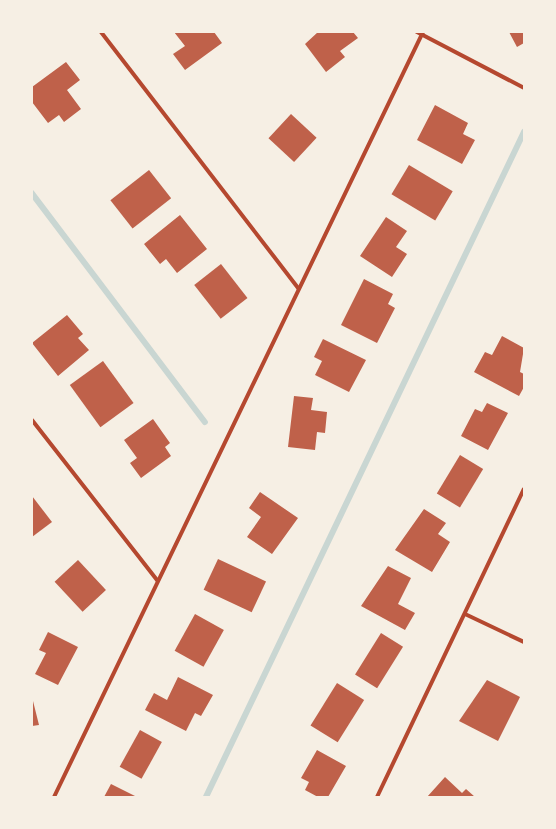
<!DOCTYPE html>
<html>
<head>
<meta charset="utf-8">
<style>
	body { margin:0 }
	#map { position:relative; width:556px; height:829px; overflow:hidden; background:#f6efe4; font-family:Commissioner,sans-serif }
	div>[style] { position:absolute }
	.stream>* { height:5.5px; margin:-2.75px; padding:0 2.75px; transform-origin:2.75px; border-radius:2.75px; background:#c9d6d2 }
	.building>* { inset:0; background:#bf614a; transform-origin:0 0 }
	.minor>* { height:4px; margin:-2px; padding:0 2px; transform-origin:2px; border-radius:2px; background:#b5482f }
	span { translate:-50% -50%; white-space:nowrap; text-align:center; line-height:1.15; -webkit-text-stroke:4px #f6efe4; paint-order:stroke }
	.frame { position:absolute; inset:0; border:33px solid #f6efe4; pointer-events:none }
</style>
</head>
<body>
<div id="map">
	<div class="stream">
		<div style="left:32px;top:193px;width:287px;rotate:52.9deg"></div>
		<div style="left:206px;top:797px;width:737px;rotate:-64.44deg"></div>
	</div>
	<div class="building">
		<div style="clip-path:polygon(174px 32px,214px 32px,222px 43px,185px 70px,173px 54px,185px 46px)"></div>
		<div style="clip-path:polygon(318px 32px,353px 32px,358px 38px,340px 51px,345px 57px,326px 72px,305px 44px)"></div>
		<div style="clip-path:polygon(509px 32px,524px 32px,524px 43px,517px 47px)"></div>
		<div style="clip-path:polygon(66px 62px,80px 80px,67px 90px,81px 109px,64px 122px,59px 115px,48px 123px,32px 102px,32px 87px)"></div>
		<div style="clip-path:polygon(435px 105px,468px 123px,463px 134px,475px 140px,462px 164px,417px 140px)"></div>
		<div style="left:291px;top:114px;width:35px;height:33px;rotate:43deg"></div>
		<div style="left:409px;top:165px;width:51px;height:34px;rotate:31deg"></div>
		<div style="left:149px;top:170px;width:36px;height:49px;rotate:52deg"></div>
		<div style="clip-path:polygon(180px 215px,207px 249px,177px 273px,166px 259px,160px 264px,144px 244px)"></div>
		<div style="clip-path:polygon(386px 217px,407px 231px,396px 247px,407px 254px,392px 277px,360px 256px)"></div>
		<div style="left:221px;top:264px;width:43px;height:34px;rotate:52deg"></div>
		<div style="clip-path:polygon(364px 279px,393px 294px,388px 304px,395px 308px,377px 343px,341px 325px)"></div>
		<div style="clip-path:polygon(67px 315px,83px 334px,78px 338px,89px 350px,58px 376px,32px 343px)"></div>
		<div style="clip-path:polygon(502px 336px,524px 348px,520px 372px,524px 374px,524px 387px,519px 396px,474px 372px,485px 352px,492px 355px)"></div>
		<div style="clip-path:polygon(323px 339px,366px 360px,349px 392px,315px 375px,322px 361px,314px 357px)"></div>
		<div style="left:103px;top:361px;width:52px;height:41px;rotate:54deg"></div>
		<div style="clip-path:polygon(294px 396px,313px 398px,311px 410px,327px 412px,325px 433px,317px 432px,315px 450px,288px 447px)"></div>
		<div style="clip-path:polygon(487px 403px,508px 413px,488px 450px,461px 436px,475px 409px,482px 412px)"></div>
		<div style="clip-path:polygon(153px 419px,170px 443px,165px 447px,171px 456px,141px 478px,130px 463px,137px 458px,124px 440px)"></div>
		<div style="left:460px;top:455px;width:27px;height:45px;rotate:31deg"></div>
		<div style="clip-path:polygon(260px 492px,298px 518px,272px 554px,247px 537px,261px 517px,249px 508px)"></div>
		<div style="clip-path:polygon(32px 496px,52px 522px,32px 537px)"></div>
		<div style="clip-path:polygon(424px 509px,446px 523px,438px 534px,450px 542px,432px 572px,395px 550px)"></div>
		<div style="left:218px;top:559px;width:53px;height:34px;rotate:25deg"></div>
		<div style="left:78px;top:560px;width:41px;height:32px;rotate:47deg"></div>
		<div style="clip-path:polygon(388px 566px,411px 578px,398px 604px,415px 613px,405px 630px,361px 606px)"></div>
		<div style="left:195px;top:614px;width:33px;height:42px;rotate:29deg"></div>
		<div style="clip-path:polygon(48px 632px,78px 647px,58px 685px,35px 674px,46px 653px,39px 650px)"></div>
		<div style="left:381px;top:633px;width:26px;height:49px;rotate:32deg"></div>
		<div style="clip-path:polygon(178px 677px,213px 695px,201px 716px,195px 713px,186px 731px,145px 710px,154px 693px,167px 700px)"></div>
		<div style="clip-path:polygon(487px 680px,520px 697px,498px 741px,459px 721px)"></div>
		<div style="left:337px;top:683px;width:32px;height:50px;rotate:32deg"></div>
		<div style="clip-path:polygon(32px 697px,39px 725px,32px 726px)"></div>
		<div style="left:140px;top:730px;width:25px;height:42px;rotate:29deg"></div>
		<div style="clip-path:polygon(317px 750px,346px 766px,328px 797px,318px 797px,305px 790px,309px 782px,301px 778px)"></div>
		<div style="clip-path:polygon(445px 777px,462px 793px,466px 789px,475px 797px,427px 797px)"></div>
		<div style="clip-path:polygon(111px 784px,137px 797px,104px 797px)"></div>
	</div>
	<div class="minor">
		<div style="left:101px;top:32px;width:323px;rotate:52.4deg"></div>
		<div style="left:417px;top:32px;width:121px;rotate:27.6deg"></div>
		<div style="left:32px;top:420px;width:203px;rotate:52deg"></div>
		<div style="left:465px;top:614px;width:65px;rotate:25.4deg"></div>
		<div style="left:54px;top:797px;width:849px;rotate:-64.25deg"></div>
		<div style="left:377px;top:797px;width:341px;rotate:-64.5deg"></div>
	</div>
	<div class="frame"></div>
</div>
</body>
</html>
